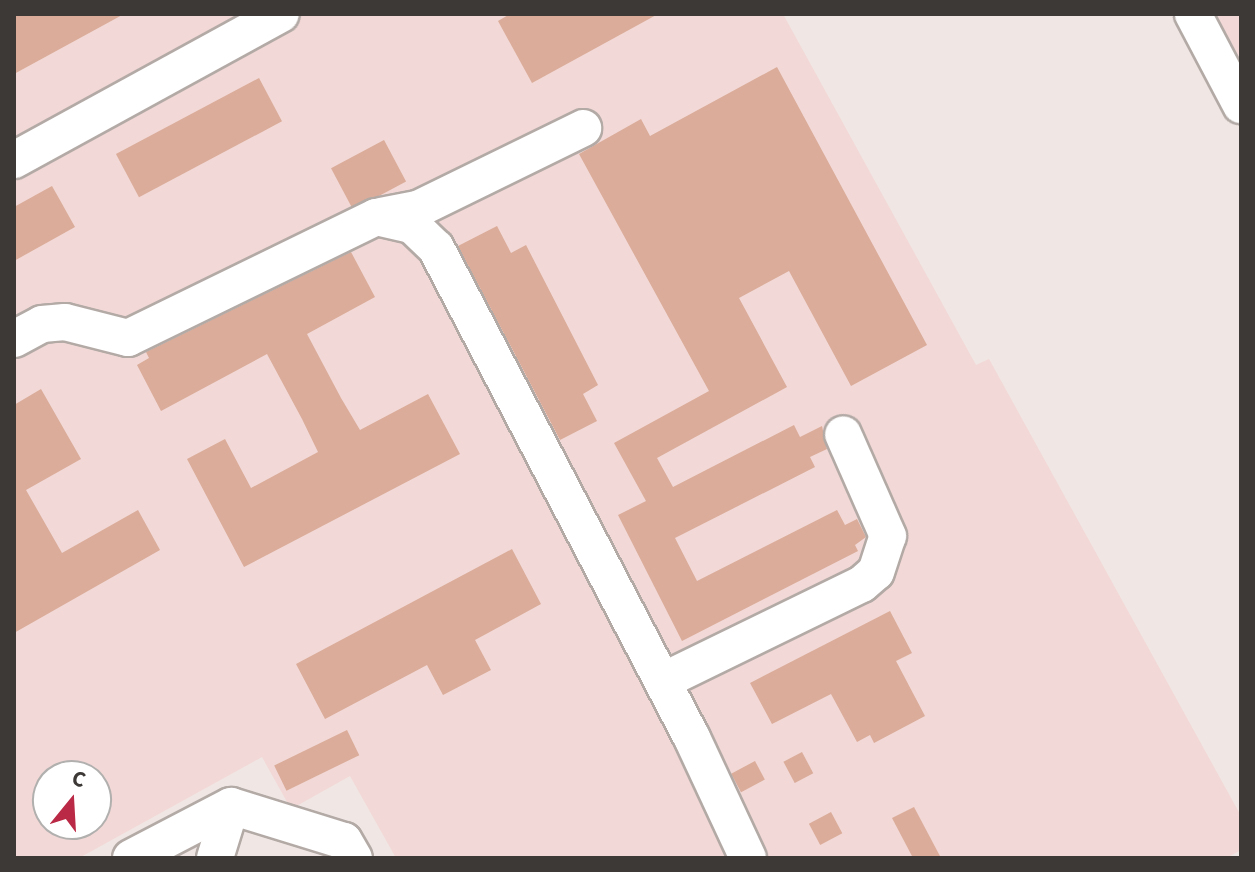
<!DOCTYPE html>
<html>
<head>
<meta charset="utf-8">
<style>
	body { margin:0 }
	#map { position:relative; width:1255px; height:872px; overflow:hidden; background:#f0e6e3; font-family:"Source Sans 3",sans-serif }
	div>[style] { position:absolute }
	.industrial>* { inset:0; background:#f2d8d6 }
	.building>* { inset:0; background:#daac99; transform-origin:0 0 }
	.roads { filter:drop-shadow(2px 0 #b3aaa6) drop-shadow(-2px 0 #b3aaa6) drop-shadow(0 2px #b3aaa6) drop-shadow(0 -2px #b3aaa6) }
	.minor>* { height:36px; margin:-18px; padding:0 18px; transform-origin:18px; border-radius:18px; background:#fff }
	span { translate:-50% -50%; white-space:nowrap; text-align:center; line-height:1.15; -webkit-text-stroke:8px #fff; paint-order:stroke }
	.frame { position:absolute; inset:0; border:16px solid #3c3937; pointer-events:none }
	.north { position:absolute; left:32px; top:760px; width:80px; height:80px; box-sizing:border-box; background:#fff; border:2px solid #b1b0af; border-radius:50%; rotate:18deg; font-size:22px; font-weight:700; line-height:32px; text-align:center; color:#3c3937 }
	.north::after { content:''; display:block; margin:auto; width:28px; height:36px; background:#ba2945; clip-path:polygon(50% 0,100% 100%,50% 72%,0 100%) }
</style>
</head>
<body>
<div id="map">
	<div class="industrial">
		<div style="clip-path:polygon(evenodd,14px 14px,783px 14px,976px 365px,989px 359px,1241px 816px,1241px 850px,1226px 858px,396px 858px,350px 776px,291px 809px,262px 757px,79px 858px,14px 858px,14px 14px,48px 776px,96px 776px,96px 824px,48px 824px,48px 776px)"></div>
		<div style="clip-path:polygon(1208px 14px,1241px 14px,1241px 75px)"></div>
	</div>
	<div class="building">
		<div style="clip-path:polygon(14px 14px,124px 14px,14px 74px)"></div>
		<div style="clip-path:polygon(510px 14px,658px 14px,532px 83px,498px 21px)"></div>
		<div style="clip-path:polygon(777px 67px,927px 345px,851px 386px,789px 271px,739px 298px,787px 387px,657px 458px,673px 487px,794px 425px,800px 437px,822px 426px,827px 449px,810px 457px,815px 467px,675px 538px,697px 581px,837px 510px,845px 525px,857px 519px,866px 537px,855px 545px,858px 551px,682px 641px,618px 515px,646px 501px,614px 443px,709px 391px,579px 154px,641px 119px,650px 136px)"></div>
		<div style="left:259px;top:78px;width:49px;height:162px;rotate:62deg"></div>
		<div style="left:384px;top:140px;width:47px;height:60px;rotate:62deg"></div>
		<div style="clip-path:polygon(52px 186px,75px 227px,14px 261px,14px 207px)"></div>
		<div style="clip-path:polygon(497px 226px,511px 253px,526px 245px,598px 385px,583px 394px,597px 421px,560px 440px,458px 246px)"></div>
		<div style="clip-path:polygon(351px 252px,375px 297px,307px 334px,341px 398px,360px 430px,428px 394px,460px 454px,244px 567px,187px 459px,225px 439px,251px 488px,318px 452px,302px 419px,267px 354px,161px 411px,137px 365px,149px 358px,146px 352px)"></div>
		<div style="clip-path:polygon(41px 389px,81px 459px,26px 490px,62px 553px,138px 510px,160px 550px,14px 633px,14px 405px)"></div>
		<div style="clip-path:polygon(512px 549px,541px 604px,475px 640px,491px 670px,443px 695px,427px 665px,325px 719px,296px 664px)"></div>
		<div style="clip-path:polygon(890px 611px,912px 653px,896px 661px,925px 716px,874px 743px,870px 735px,857px 742px,831px 694px,772px 724px,750px 683px)"></div>
		<div style="left:347px;top:730px;width:28px;height:81px;rotate:64deg"></div>
		<div style="left:802px;top:752px;width:24px;height:21px;rotate:62deg"></div>
		<div style="left:755px;top:761px;width:21px;height:27px;rotate:62deg"></div>
		<div style="clip-path:polygon(914px 807px,941px 858px,913px 858px,892px 818px)"></div>
		<div style="left:831px;top:812px;width:24px;height:25px;rotate:62deg"></div>
	</div>
	<div class="roads">
		<div class="minor">
			<div style="left:1193px;top:14px;width:103px;rotate:62.2deg"></div>
			<div style="left:14px;top:160px;width:304px;rotate:-28.7deg"></div>
			<div style="left:381px;top:216px;width:38px;rotate:-11deg"></div>
			<div style="left:418px;top:209px;width:184px;rotate:-26.1deg"></div>
			<div style="left:14px;top:339px;width:32px;rotate:-28deg"></div>
			<div style="left:42px;top:324px;width:23px;rotate:-5deg"></div>
			<div style="left:65px;top:322px;width:65px;rotate:14.3deg"></div>
			<div style="left:128px;top:338px;width:276px;rotate:-26deg"></div>
			<div style="left:376px;top:217px;width:37px;rotate:13deg"></div>
			<div style="left:412px;top:225px;width:33px;rotate:44deg"></div>
			<div style="left:436px;top:248px;width:553px;rotate:62.42deg"></div>
			<div style="left:692px;top:738px;width:132px;rotate:65deg"></div>
			<div style="left:663px;top:681px;width:221px;rotate:-26deg"></div>
			<div style="left:862px;top:584px;width:18px;rotate:-41deg"></div>
			<div style="left:876px;top:572px;width:38px;rotate:-72deg"></div>
			<div style="left:888px;top:536px;width:111px;rotate:-113.8deg"></div>
			<div style="left:131px;top:858px;width:113px;rotate:-27.5deg"></div>
			<div style="left:215px;top:858px;width:54px;rotate:-72.9deg"></div>
			<div style="left:231px;top:806px;width:118px;rotate:17.2deg"></div>
			<div style="left:344px;top:841px;width:20px;rotate:60deg"></div>
		</div>
	</div>
	<div class="frame"></div>
	<div class="north">С</div>
</div>
</body>
</html>
